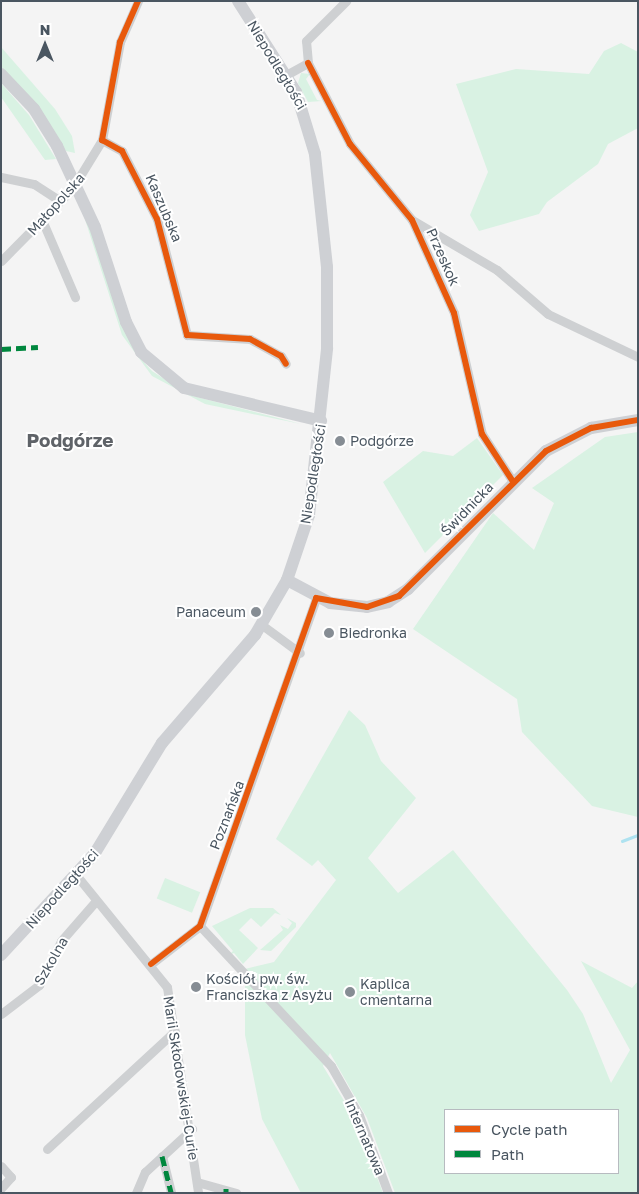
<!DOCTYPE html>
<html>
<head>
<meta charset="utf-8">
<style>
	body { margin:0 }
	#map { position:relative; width:639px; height:1194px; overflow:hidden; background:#f4f4f4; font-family:"Golos Text",sans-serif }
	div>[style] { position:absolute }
	.green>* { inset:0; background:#d9f2e3; transform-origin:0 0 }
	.stream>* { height:2.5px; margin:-1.25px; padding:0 1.25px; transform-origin:1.25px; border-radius:1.25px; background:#aee2f0 }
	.street>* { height:9px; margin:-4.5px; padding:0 4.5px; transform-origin:4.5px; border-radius:4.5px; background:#ced0d2 }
	.secondary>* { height:12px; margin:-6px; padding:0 6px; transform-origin:6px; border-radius:6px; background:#ced0d4 }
	.quiet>* { height:5px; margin-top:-2.5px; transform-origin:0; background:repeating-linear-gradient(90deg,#00873e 0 10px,transparent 0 15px) }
	.cycleway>* { height:6px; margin:-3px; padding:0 3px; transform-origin:3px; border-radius:3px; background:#e8590c }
	.dots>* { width:14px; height:14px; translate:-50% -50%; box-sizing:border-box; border:2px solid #fff; border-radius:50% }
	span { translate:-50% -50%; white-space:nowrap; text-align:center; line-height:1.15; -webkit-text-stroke:4px #fff; paint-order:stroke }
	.street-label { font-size:14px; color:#4a5661 }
	.poi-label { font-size:14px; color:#4a5661 }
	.left { translate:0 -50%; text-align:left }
	.right { translate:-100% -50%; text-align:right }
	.district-label { font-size:19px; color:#5f6368; font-weight:700 }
	.frame { position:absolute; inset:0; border:2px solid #4a5661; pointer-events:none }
	.legend { position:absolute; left:444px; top:1109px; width:175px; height:65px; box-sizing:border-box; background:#fff; border:1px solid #b7bbc0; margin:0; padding:6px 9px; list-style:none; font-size:15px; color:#4a5661 }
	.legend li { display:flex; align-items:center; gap:10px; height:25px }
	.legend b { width:25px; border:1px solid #b7bbc0 }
	.north { position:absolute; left:20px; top:20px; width:50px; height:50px; -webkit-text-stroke:4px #fff; paint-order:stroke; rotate:0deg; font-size:14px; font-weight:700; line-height:20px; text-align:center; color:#4a5661 }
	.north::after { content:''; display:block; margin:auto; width:18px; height:22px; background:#4a5661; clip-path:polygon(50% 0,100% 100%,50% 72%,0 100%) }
</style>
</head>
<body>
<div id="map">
	<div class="green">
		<div style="clip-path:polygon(621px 43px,638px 52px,638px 128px,608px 144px,598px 164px,547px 202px,539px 214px,479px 231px,470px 215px,488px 172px,456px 84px,516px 69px,589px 74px,604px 51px)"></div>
		<div style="clip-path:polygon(1px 47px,55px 109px,72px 136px,75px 153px,66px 151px,1px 67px)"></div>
		<div style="clip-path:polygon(301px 73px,310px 74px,306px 79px,317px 100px,322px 101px,308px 102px,298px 83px)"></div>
		<div style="clip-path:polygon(1px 83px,29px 115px,56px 159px,45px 160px,1px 97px)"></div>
		<div style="clip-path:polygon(81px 207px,141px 359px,152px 371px,189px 395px,301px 424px,205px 404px,152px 376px,122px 335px)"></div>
		<div style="clip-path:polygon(638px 432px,638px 817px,592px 806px,522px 732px,517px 699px,413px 629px,493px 513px,534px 550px,554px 503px,532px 488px,605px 437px)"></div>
		<div style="clip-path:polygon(477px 438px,503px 475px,425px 553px,383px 482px,423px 451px,453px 456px)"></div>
		<div style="clip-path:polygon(evenodd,349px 710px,365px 725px,381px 761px,416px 798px,368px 858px,398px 893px,453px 850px,567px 990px,583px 1014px,611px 1083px,630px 1050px,581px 961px,632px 988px,638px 981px,638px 1193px,395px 1193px,367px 1118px,330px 1053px,323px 1066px,355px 1119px,383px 1193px,301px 1193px,262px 1119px,245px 1035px,245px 969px,274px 962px,336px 880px,318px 860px,312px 866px,276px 839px,349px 710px,445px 1110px,618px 1110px,618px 1173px,445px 1173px,445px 1110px)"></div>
		<div style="left:165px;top:878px;width:38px;height:22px;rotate:22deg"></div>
		<div style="clip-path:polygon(250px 908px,273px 908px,281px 915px,275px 913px,261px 927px,251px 918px,239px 930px,258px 948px,243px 964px,234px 953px,229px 955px,233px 951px,212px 926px)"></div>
		<div style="clip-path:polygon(287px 918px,296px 923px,296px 927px,271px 951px,260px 950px,283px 930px,280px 925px,288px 929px,292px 923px)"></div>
	</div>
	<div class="stream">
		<div style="left:622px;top:841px;width:17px;rotate:-21deg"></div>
	</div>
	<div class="street">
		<div style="left:138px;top:1px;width:45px;rotate:113.7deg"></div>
		<div style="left:120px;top:42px;width:100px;rotate:100.4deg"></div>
		<div style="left:102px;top:140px;width:23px;rotate:29deg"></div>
		<div style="left:122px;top:151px;width:76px;rotate:62.8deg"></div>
		<div style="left:157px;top:219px;width:120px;rotate:75.5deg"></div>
		<div style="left:187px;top:335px;width:63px;rotate:3.6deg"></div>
		<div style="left:250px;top:339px;width:35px;rotate:29deg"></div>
		<div style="left:281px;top:356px;width:9px;rotate:58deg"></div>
		<div style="left:308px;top:63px;width:91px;rotate:62.6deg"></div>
		<div style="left:350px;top:144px;width:98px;rotate:50.8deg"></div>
		<div style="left:412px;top:220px;width:102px;rotate:65.7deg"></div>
		<div style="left:454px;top:313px;width:124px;rotate:77deg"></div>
		<div style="left:482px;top:434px;width:55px;rotate:56.9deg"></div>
		<div style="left:286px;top:75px;width:25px;rotate:-29deg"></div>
		<div style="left:308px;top:63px;width:22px;rotate:-95deg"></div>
		<div style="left:306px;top:41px;width:57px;rotate:-45deg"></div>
		<div style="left:1px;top:177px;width:34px;rotate:12deg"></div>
		<div style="left:34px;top:184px;width:31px;rotate:33deg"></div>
		<div style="left:42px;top:220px;width:84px;rotate:66.8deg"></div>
		<div style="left:412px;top:220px;width:99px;rotate:30.5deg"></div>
		<div style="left:497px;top:270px;width:67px;rotate:40.8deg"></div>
		<div style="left:548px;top:314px;width:100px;rotate:25.5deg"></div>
		<div style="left:1px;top:261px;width:101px;rotate:-45.4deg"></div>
		<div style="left:72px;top:189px;width:57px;rotate:-58.5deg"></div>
		<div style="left:262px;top:625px;width:47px;rotate:36.4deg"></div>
		<div style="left:77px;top:876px;width:143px;rotate:51deg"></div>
		<div style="left:167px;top:987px;width:208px;rotate:81.4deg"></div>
		<div style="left:200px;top:926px;width:192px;rotate:46.9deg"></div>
		<div style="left:331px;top:1066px;width:56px;rotate:60.3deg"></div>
		<div style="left:359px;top:1115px;width:83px;rotate:69.6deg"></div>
		<div style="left:151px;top:964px;width:62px;rotate:-37.8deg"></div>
		<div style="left:200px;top:926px;width:348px;rotate:-70.5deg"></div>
		<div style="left:1px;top:1014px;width:48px;rotate:-37.3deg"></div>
		<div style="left:39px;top:985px;width:49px;rotate:-63.4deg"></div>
		<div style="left:61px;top:941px;width:52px;rotate:-48.9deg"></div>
		<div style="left:47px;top:1149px;width:174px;rotate:-42.7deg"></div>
		<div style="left:162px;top:1156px;width:38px;rotate:76deg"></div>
		<div style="left:1px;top:1166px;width:15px;rotate:48deg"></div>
		<div style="left:11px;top:1177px;width:15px;rotate:132deg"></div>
		<div style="left:197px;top:1182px;width:41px;rotate:15.8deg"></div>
		<div style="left:136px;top:1193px;width:23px;rotate:-67deg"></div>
		<div style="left:145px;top:1172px;width:64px;rotate:-42.5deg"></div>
	</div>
	<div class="secondary">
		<div style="left:1px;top:74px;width:48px;rotate:46.7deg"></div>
		<div style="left:34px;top:109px;width:44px;rotate:58.1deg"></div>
		<div style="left:57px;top:146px;width:89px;rotate:64.9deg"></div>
		<div style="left:95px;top:227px;width:100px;rotate:71.9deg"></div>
		<div style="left:126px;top:322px;width:34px;rotate:63deg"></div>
		<div style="left:141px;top:352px;width:56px;rotate:39.9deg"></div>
		<div style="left:184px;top:388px;width:141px;rotate:13.5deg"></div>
		<div style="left:287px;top:580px;width:49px;rotate:28.1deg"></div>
		<div style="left:330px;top:603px;width:37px;rotate:6deg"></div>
		<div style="left:367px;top:607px;width:22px;rotate:-13deg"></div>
		<div style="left:388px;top:602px;width:24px;rotate:-33deg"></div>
		<div style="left:408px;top:589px;width:195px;rotate:-45deg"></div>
		<div style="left:546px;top:451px;width:51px;rotate:-27.1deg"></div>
		<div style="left:591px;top:428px;width:48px;rotate:-9.7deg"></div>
		<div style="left:1px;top:955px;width:139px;rotate:-47.3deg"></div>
		<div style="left:95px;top:853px;width:129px;rotate:-58.7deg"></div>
		<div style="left:162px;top:743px;width:143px;rotate:-49.3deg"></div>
		<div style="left:255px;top:635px;width:64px;rotate:-59.8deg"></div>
		<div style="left:287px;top:580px;width:69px;rotate:-71.3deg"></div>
		<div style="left:309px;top:515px;width:168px;rotate:-83.8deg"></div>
		<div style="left:327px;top:348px;width:81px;rotate:-90deg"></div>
		<div style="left:327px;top:267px;width:114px;rotate:-96.1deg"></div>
		<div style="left:315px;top:154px;width:65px;rotate:-107deg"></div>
		<div style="left:296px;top:92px;width:108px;rotate:-122.5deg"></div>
	</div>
	<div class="quiet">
		<div style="left:1px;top:349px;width:37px;rotate:-3deg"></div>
		<div style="left:162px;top:1156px;width:38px;rotate:76deg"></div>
		<div style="left:226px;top:1188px;width:5px;rotate:90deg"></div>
	</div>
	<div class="cycleway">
		<div style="left:138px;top:1px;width:45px;rotate:113.7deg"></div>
		<div style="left:120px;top:42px;width:100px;rotate:100.4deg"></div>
		<div style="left:102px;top:140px;width:23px;rotate:29deg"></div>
		<div style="left:122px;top:151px;width:76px;rotate:62.8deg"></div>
		<div style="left:157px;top:219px;width:120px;rotate:75.5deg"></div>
		<div style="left:187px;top:335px;width:63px;rotate:3.6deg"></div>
		<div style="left:250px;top:339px;width:35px;rotate:29deg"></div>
		<div style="left:281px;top:356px;width:9px;rotate:58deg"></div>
		<div style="left:308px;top:63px;width:91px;rotate:62.6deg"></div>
		<div style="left:350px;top:144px;width:98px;rotate:50.8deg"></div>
		<div style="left:412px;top:220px;width:102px;rotate:65.7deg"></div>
		<div style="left:454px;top:313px;width:124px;rotate:77deg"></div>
		<div style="left:482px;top:434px;width:55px;rotate:56.9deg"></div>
		<div style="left:151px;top:964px;width:62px;rotate:-37.8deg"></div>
		<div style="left:200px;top:926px;width:348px;rotate:-70.5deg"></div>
		<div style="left:316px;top:598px;width:52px;rotate:10deg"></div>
		<div style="left:367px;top:607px;width:34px;rotate:-19deg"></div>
		<div style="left:399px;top:596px;width:206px;rotate:-44.6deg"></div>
		<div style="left:546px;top:451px;width:51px;rotate:-27.1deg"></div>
		<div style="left:591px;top:428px;width:48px;rotate:-9.7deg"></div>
	</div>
	<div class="dots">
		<div style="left:340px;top:441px;background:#868d94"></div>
		<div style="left:256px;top:612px;background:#868d94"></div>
		<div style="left:329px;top:633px;background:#868d94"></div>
		<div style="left:196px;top:987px;background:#868d94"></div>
		<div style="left:350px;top:992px;background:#868d94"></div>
	</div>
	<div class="street-label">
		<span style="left:277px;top:65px;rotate:59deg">Niepodległości</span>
		<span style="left:56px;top:204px;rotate:-48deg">Małopolska</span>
		<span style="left:164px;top:208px;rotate:67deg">Kaszubska</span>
		<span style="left:443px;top:257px;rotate:66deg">Przeskok</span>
		<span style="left:313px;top:474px;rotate:-81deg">Niepodległości</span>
		<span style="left:467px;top:509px;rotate:-46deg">Świdnicka</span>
		<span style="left:227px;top:815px;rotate:-69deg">Poznańska</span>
		<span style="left:62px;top:889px;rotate:-48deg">Niepodległości</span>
		<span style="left:51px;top:961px;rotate:-60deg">Szkolna</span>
		<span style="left:181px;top:1078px;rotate:81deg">Marii Skłodowskiej-Curie</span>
		<span style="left:365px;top:1137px;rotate:67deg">Internatowa</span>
	</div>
	<div class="poi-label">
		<span class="left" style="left:350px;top:441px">Podgórze</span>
		<span class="right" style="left:246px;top:612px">Panaceum</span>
		<span class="left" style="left:339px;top:633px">Biedronka</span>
		<span class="left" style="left:206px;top:987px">Kościół pw. św.<br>Franciszka z Asyżu</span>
		<span class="left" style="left:360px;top:992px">Kaplica<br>cmentarna</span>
	</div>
	<div class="district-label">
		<span style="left:70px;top:440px">Podgórze</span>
	</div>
	<div class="frame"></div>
	<ul class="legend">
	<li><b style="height:6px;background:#e8590c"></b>Cycle path</li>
	<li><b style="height:6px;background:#00873e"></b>Path</li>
	</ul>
	<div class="north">N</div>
</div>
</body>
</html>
